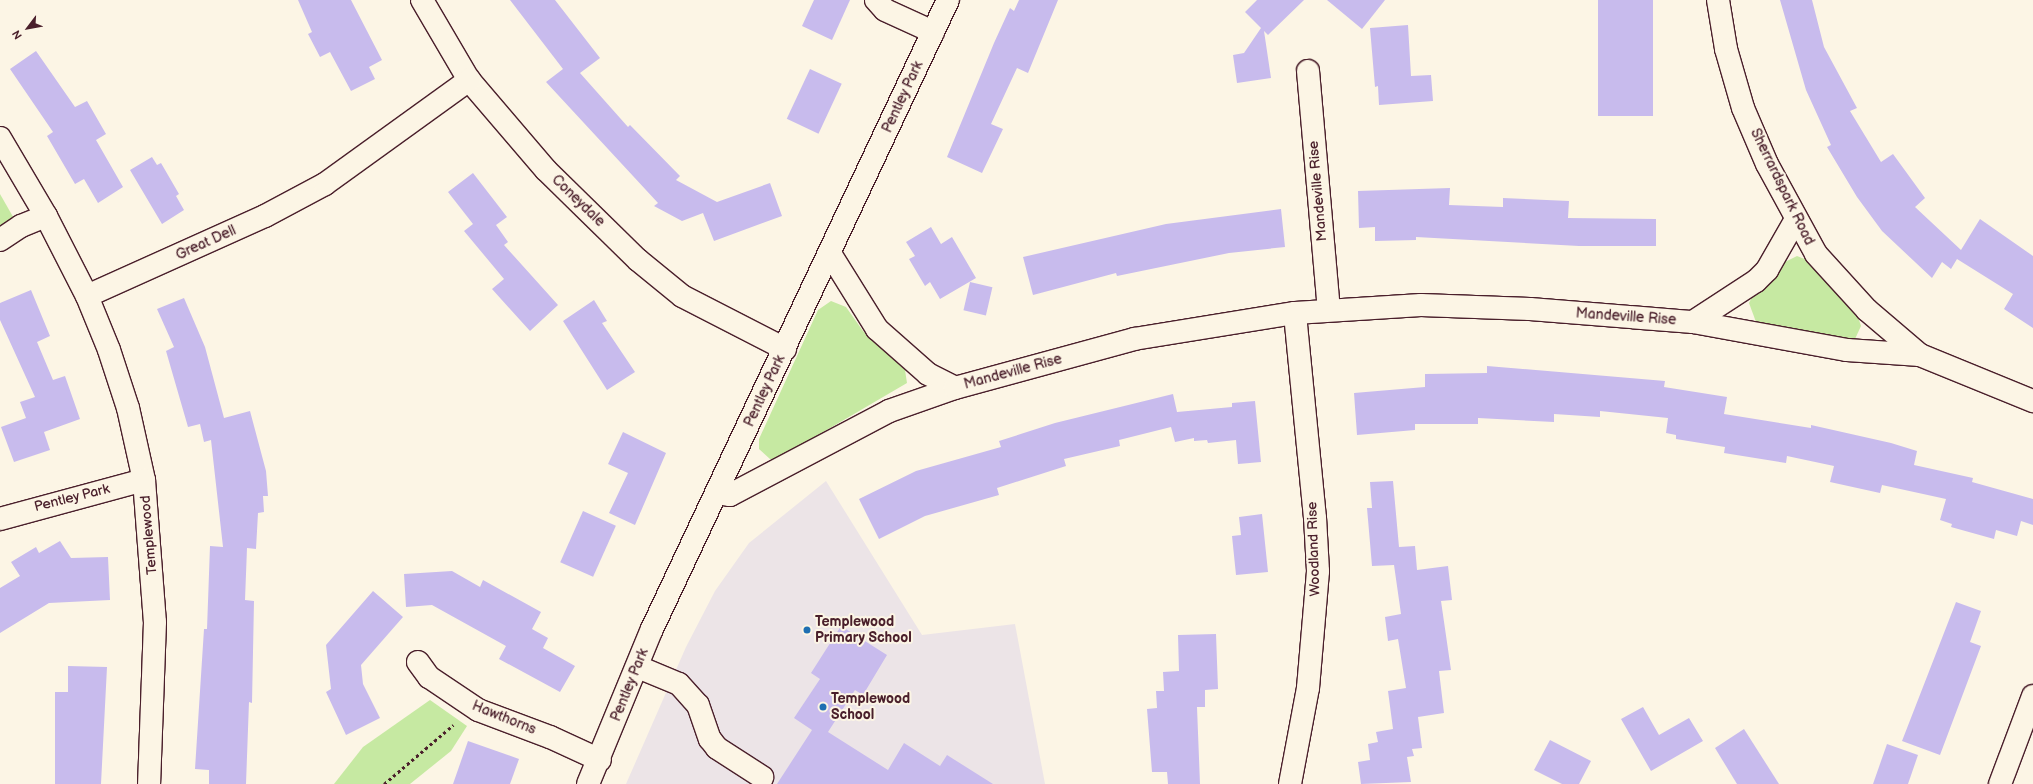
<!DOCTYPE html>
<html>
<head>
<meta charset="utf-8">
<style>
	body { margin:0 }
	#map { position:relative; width:2033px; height:784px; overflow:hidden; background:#fcf5e5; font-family:"Balsamiq Sans",sans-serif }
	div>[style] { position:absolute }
	.built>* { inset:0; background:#ece4e7 }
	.green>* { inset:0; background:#c6e9a2 }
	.building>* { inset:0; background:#c8bbed; transform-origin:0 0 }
	.path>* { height:2.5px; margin-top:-1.25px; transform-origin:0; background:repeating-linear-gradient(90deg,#4a1f2b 0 3px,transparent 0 6px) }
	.roads { filter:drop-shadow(1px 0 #4a1f2b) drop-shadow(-1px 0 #4a1f2b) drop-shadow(0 1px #4a1f2b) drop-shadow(0 -1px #4a1f2b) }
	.minor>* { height:22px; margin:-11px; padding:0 11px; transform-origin:11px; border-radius:11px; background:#fcf5e5 }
	.dots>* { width:11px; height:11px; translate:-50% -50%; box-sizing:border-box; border:2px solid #fcf5e5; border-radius:50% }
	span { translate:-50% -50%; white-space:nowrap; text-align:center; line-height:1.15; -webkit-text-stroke:4px #fcf5e5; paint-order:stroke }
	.street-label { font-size:14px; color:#4a1f2b }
	.poi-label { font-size:14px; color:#4a1f2b; font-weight:700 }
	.left { translate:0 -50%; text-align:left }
	.north { position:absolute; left:8px; top:8px; width:40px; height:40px; -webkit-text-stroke:3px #fcf5e5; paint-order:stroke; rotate:238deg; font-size:11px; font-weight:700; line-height:16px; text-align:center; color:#4a1f2b }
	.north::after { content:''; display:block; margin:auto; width:14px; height:18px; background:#4a1f2b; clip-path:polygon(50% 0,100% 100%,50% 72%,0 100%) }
</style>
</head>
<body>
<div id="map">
	<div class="built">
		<div style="clip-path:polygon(826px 481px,922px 635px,1015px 624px,1045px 784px,626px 784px,686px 647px,715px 591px,749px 543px)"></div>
	</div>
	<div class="green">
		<div style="clip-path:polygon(0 194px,16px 222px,0 241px)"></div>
		<div style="clip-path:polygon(1797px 256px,1807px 260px,1858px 317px,1861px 326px,1855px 339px,1846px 341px,1756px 322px,1749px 303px,1753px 295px,1783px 263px)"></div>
		<div style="clip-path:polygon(831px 301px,846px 307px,863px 331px,905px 370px,907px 383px,777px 459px,770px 459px,759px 449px,759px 439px,818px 310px)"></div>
		<div style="clip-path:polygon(430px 700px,467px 726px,451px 751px,410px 784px,334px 784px,363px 747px)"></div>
	</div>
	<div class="building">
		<div style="clip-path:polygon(298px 0,351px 0,382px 60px,369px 67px,375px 79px,351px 91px,330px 52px,320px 57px,308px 34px,312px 32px)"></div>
		<div style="clip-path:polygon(510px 0,555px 0,600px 58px,580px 73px,628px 127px,630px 125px,680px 176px,676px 180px,717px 202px,770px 183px,782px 216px,714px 241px,703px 213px,682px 221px,654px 206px,658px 203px,546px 82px,563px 69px)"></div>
		<div style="clip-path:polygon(814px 0,850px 0,832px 40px,802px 26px)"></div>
		<div style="clip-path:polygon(1019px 0,1058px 0,1028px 73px,1017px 68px,991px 124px,1003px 129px,982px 173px,947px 157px,994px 43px,1010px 8px,1014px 11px)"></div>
		<div style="clip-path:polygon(1257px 0,1304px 0,1268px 35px,1264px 31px,1271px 78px,1237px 83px,1233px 55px,1244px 53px,1261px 28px,1245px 12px)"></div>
		<div style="clip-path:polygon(1327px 0,1385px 0,1362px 29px)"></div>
		<div style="left:1598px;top:0;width:55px;height:116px"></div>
		<div style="clip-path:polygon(1780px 0,1812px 0,1824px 47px,1857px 108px,1850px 111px,1881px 162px,1893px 154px,1925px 198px,1915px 207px,1961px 250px,1980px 219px,2033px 256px,2033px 328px,2004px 309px,2013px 294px,1957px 259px,1951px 269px,1942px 262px,1932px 278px,1882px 231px,1857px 197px,1827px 147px,1831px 145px,1806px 90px)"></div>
		<div style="clip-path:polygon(1408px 25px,1411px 76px,1431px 75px,1433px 101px,1379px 105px,1378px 86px,1375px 87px,1370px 28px)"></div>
		<div style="clip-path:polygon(36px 51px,75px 107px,87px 101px,106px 134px,96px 140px,123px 187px,98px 203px,84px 179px,75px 184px,47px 136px,53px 132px,10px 69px)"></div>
		<div style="left:810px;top:69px;width:35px;height:55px;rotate:25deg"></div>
		<div style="clip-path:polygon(152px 157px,157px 165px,161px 163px,179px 194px,176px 196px,184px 210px,162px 224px,130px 170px)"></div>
		<div style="clip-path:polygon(473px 173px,507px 217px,496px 225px,508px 242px,504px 245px,558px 305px,530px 331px,492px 289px,504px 279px,464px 231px,473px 224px,448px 192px)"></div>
		<div style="clip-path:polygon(1450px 188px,1449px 205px,1503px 207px,1503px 198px,1569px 201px,1568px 218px,1656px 219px,1656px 246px,1579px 246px,1416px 237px,1416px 240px,1375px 241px,1375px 227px,1359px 228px,1358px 191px)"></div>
		<div style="clip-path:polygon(1281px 209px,1285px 247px,1229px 253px,1117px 276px,1116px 273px,1033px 295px,1023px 257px,1166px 224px)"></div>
		<div style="clip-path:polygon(931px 227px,941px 244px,952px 237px,976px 278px,940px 299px,930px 282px,925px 286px,909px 259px,915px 256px,906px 242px)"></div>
		<div style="left:970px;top:282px;width:23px;height:29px;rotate:13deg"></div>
		<div style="clip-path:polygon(31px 290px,50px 336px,37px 342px,53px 380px,65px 376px,80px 419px,44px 432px,50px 450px,14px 462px,1px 427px,26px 418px,20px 402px,35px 397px,0 320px,0 303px)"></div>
		<div style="clip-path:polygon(184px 298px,205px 347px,224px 418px,250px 411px,266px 471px,268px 496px,263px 496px,264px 512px,258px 513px,256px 549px,247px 548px,245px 600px,254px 601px,252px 703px,249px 702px,246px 784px,209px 784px,209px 770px,195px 769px,204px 629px,207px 629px,210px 546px,223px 547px,211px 440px,204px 442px,200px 424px,188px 427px,166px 351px,174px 347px,157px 309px)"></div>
		<div style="clip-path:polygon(594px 300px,607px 321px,602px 323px,635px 372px,607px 390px,563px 321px)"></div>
		<div style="clip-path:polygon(1487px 366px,1665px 381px,1664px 387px,1727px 397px,1724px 414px,1811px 428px,1811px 425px,1891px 443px,1917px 451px,1914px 465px,1973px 478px,1972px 482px,2033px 499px,2033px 525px,2021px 521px,2017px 536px,1996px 530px,1994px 539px,1951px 527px,1952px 524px,1940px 520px,1946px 499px,1882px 485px,1880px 493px,1830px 482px,1834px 466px,1787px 456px,1786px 463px,1724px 453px,1725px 447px,1676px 439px,1676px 435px,1666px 433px,1668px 418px,1600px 411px,1600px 417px,1554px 414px,1554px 422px,1478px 418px,1478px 424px,1415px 424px,1415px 430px,1357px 435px,1354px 393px,1425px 387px,1425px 374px,1487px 373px)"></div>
		<div style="clip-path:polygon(1173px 394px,1177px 412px,1232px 407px,1232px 403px,1255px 401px,1261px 462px,1238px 464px,1236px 440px,1208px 443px,1207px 440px,1194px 441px,1194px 438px,1175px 442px,1171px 427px,1119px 440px,1120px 446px,1064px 459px,1066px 466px,997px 488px,999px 495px,925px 516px,879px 539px,859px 499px,916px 471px,1001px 447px,999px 441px,1055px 423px)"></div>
		<div style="clip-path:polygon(623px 432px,666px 453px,635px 525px,609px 513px,628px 473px,608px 464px)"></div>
		<div style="clip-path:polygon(1393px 481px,1399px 547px,1415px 546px,1417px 570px,1448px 566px,1452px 600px,1441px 601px,1451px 670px,1439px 671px,1444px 713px,1418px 717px,1422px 748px,1412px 749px,1414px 756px,1407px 757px,1411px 782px,1361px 784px,1358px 762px,1370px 760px,1368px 744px,1378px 742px,1376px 732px,1393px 729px,1388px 691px,1406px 688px,1398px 639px,1388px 641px,1385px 617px,1401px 614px,1394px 565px,1372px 566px,1367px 508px,1372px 508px,1370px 482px)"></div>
		<div style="left:583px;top:511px;width:36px;height:56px;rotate:24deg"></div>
		<div style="clip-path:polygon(1262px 514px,1268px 572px,1236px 575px,1232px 536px,1241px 535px,1239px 517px)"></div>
		<div style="clip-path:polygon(60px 541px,71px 558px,108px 557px,110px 600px,49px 603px,0 633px,0 588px,20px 576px,11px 562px,36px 547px,39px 553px)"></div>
		<div style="clip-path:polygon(452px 571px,480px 587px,483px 580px,541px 612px,532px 629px,548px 638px,543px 648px,575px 666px,560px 692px,499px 659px,506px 646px,432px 605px,406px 607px,404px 574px)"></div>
		<div style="clip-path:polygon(373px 591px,403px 617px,361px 665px,363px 684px,380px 718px,346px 735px,326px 692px,331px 689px,326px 645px)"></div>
		<div style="clip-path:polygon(1956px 602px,1981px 611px,1970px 642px,1981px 646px,1940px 755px,1902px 741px)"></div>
		<div style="clip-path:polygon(841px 626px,887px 655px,863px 695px,855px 690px,828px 732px,888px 770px,904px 743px,940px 766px,947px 755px,993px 784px,777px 784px,812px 730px,794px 718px,820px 679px,811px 673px)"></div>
		<div style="clip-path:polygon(1216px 634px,1218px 689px,1205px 690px,1205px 707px,1197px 707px,1200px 784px,1168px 784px,1167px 772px,1152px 772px,1147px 709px,1157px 708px,1156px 691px,1164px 691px,1163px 672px,1179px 671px,1178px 635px)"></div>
		<div style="clip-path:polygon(68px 666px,107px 667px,101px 784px,55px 784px,55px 692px,68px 692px)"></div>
		<div style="clip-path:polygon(1643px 707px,1659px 735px,1689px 718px,1703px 741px,1651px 771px,1621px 719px)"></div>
		<div style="clip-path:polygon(1744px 729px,1779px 784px,1737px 784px,1715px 748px)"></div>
		<div style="clip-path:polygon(1550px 740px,1591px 761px,1579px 784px,1562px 784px,1534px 770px)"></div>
		<div style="clip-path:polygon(468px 741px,519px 759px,510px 784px,453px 784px)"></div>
		<div style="clip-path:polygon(1887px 744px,1918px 755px,1908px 784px,1873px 784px)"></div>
	</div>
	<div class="path">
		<div style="left:384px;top:784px;width:91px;rotate:-40.5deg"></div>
	</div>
	<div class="roads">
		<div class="minor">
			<div style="left:422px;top:0;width:93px;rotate:59.6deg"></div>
			<div style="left:469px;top:80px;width:118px;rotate:49.5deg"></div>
			<div style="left:546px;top:170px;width:129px;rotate:44.4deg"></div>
			<div style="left:638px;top:260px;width:57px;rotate:39.3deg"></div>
			<div style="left:682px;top:296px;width:116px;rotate:27.2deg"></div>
			<div style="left:876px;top:0;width:13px;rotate:48deg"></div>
			<div style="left:885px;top:10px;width:53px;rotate:24.6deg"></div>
			<div style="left:1718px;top:0;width:50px;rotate:80.7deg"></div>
			<div style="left:1726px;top:49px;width:61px;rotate:73.9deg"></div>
			<div style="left:1743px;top:108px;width:61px;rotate:66.8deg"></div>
			<div style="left:1767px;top:164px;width:102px;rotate:61.4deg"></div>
			<div style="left:1816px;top:254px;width:76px;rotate:47.7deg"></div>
			<div style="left:1867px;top:310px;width:70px;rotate:40.3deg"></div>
			<div style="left:1920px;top:355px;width:122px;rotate:22.2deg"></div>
			<div style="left:1308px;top:71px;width:240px;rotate:85deg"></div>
			<div style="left:0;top:138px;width:91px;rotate:59.5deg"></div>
			<div style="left:46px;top:216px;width:90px;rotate:62.9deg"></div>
			<div style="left:87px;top:296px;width:195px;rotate:-24.2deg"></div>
			<div style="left:265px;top:216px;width:68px;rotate:-28.1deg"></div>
			<div style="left:325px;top:184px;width:178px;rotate:-35.8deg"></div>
			<div style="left:0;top:240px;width:25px;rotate:-34deg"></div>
			<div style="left:21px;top:226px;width:27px;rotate:-22deg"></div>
			<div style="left:831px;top:255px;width:87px;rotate:58.1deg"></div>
			<div style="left:877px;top:329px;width:68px;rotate:41.4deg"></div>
			<div style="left:928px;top:374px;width:30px;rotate:27deg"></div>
			<div style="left:87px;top:296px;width:58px;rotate:67.8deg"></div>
			<div style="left:109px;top:350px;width:61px;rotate:71.9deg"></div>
			<div style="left:128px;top:408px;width:74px;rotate:77.5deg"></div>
			<div style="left:144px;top:480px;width:142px;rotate:85.6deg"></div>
			<div style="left:155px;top:622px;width:162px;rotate:92.1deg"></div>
			<div style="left:1693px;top:322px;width:75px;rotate:-33.1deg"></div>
			<div style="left:1756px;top:281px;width:16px;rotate:-45deg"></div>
			<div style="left:1767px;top:270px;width:56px;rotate:-60.3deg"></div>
			<div style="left:717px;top:493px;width:13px;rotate:9deg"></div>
			<div style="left:730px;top:495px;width:180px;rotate:-27.8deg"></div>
			<div style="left:889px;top:411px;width:70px;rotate:-19.2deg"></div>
			<div style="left:955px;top:388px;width:186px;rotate:-15.3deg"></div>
			<div style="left:1134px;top:339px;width:163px;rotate:-9.2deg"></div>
			<div style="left:1295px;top:313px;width:126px;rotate:-3.6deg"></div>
			<div style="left:1421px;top:305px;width:109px;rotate:2.1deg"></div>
			<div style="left:1530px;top:309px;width:164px;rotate:4.6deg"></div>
			<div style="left:1693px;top:322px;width:157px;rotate:10.3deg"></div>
			<div style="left:1847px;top:350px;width:73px;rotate:3.9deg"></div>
			<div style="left:0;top:519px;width:149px;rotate:-15.2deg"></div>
			<div style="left:418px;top:662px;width:19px;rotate:54deg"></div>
			<div style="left:429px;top:677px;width:59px;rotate:34deg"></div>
			<div style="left:478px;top:710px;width:77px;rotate:20.6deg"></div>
			<div style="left:550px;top:737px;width:55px;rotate:24.7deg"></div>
			<div style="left:638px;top:667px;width:44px;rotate:22.5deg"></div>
			<div style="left:679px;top:684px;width:28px;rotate:48deg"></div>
			<div style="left:698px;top:705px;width:36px;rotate:71deg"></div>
			<div style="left:710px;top:739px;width:11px;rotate:52deg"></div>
			<div style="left:717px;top:748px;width:54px;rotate:32.8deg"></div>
			<div style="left:588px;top:784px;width:168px;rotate:-67.6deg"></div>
			<div style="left:652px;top:629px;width:695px;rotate:-64.8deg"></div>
			<div style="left:1290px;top:784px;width:98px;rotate:-79.4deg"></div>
			<div style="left:1308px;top:688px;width:117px;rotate:-85.1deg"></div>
			<div style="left:1318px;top:571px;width:53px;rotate:-93.2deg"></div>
			<div style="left:1315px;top:518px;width:206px;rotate:-95.6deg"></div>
			<div style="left:2000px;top:784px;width:94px;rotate:-69.4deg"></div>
		</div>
	</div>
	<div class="dots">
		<div style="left:807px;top:630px;background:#1f6fb2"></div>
		<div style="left:823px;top:707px;background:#1f6fb2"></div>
	</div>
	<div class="street-label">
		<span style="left:903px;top:97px;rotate:-65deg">Pentley Park</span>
		<span style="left:1782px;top:187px;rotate:64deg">Sherrardspark Road</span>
		<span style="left:1318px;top:191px;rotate:-95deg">Mandeville Rise</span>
		<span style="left:578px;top:201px;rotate:44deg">Coneydale</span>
		<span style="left:206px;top:243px;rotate:-24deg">Great Dell</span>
		<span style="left:1626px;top:317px;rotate:4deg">Mandeville Rise</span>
		<span style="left:1013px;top:372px;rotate:-15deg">Mandeville Rise</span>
		<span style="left:765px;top:391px;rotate:-65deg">Pentley Park</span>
		<span style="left:72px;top:498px;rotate:-14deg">Pentley Park</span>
		<span style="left:149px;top:535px;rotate:-95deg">Templewood</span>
		<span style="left:1314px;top:549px;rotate:-92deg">Woodland Rise</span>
		<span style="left:630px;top:685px;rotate:-68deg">Pentley Park</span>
		<span style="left:504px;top:718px;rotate:22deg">Hawthorns</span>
	</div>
	<div class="poi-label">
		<span class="left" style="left:815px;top:630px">Templewood<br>Primary School</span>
		<span class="left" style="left:831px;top:707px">Templewood<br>School</span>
	</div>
	<div class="north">N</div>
</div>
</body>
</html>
